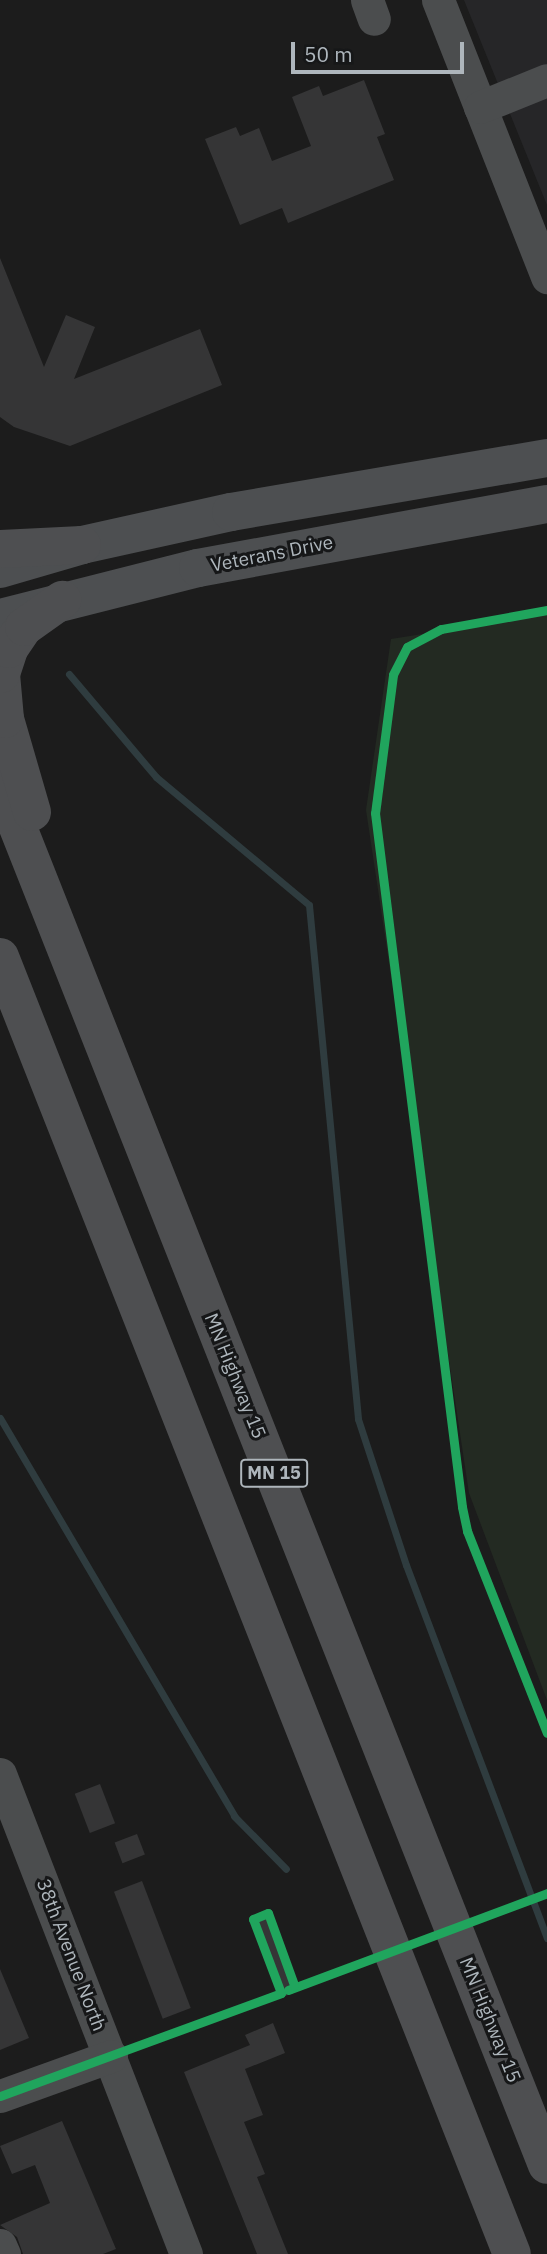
<!DOCTYPE html>
<html>
<head>
<meta charset="utf-8">
<style>
	body { margin:0 }
	#map { position:relative; width:547px; height:2254px; overflow:hidden; background:#1c1c1c; font-family:"IBM Plex Sans",sans-serif }
	div>[style] { position:absolute }
	.built>* { inset:0; background:#262628 }
	.green>* { inset:0; background:#232a22 }
	.stream>* { height:7px; margin:-3.5px; padding:0 3.5px; transform-origin:3.5px; border-radius:3.5px; background:#2f3c3f }
	.building>* { inset:0; background:#353536; transform-origin:0 0 }
	.minor>* { height:33px; margin:-16.5px; padding:0 16.5px; transform-origin:16.5px; border-radius:16.5px; background:#4b4d4e }
	.major>* { height:38px; margin:-19px; padding:0 19px; transform-origin:19px; border-radius:19px; background:#4d4f51 }
	.highway>* { height:38px; margin:-19px; padding:0 19px; transform-origin:19px; border-radius:19px; background:#4e4f51 }
	.cycleway>* { height:9px; margin:-4.5px; padding:0 4.5px; transform-origin:4.5px; border-radius:4.5px; background:#20a55d }
	span { translate:-50% -50%; white-space:nowrap; text-align:center; line-height:1.15; -webkit-text-stroke:6px #161718; paint-order:stroke }
	.shield-label span { padding:2px 5px; background:#161718; border:2px solid; border-radius:5px; -webkit-text-stroke-width:0 }
	.shield-label { font-size:18px; color:#aeb6bc; font-weight:700 }
	.street-label { font-size:19px; color:#aeb6bc }
	.scale { position:absolute; left:291px; top:42px; width:173px; height:32px; box-sizing:border-box; border:4px solid #aeb6bc; border-top:0; padding-left:9px; font-size:21px; line-height:24px; white-space:nowrap; color:#aeb6bc; -webkit-text-stroke:5px #161718; paint-order:stroke }
</style>
</head>
<body>
<div id="map">
	<div class="built">
		<div style="clip-path:polygon(464px 0,547px 0,547px 205px)"></div>
	</div>
	<div class="green">
		<div style="clip-path:polygon(547px 614px,547px 1700px,469px 1493px,366px 810px,391px 639px)"></div>
	</div>
	<div class="stream">
		<div style="left:69px;top:674px;width:135px;rotate:49.8deg"></div>
		<div style="left:156px;top:777px;width:199px;rotate:39.9deg"></div>
		<div style="left:309px;top:905px;width:516px;rotate:84.55deg"></div>
		<div style="left:358px;top:1419px;width:154px;rotate:71.8deg"></div>
		<div style="left:406px;top:1565px;width:399px;rotate:69.3deg"></div>
		<div style="left:0;top:1418px;width:462px;rotate:59.5deg"></div>
		<div style="left:234px;top:1816px;width:74px;rotate:45.5deg"></div>
	</div>
	<div class="building">
		<div style="clip-path:polygon(364px 80px,385px 134px,377px 137px,394px 180px,288px 223px,282px 208px,240px 225px,205px 139px,236px 127px,240px 136px,259px 128px,272px 161px,311px 146px,292px 97px,319px 86px,323px 96px)"></div>
		<div style="clip-path:polygon(0 258px,44px 367px,66px 315px,95px 327px,74px 379px,200px 329px,222px 385px,70px 446px,14px 427px,0 417px)"></div>
		<div style="left:100px;top:1784px;width:42px;height:27px;rotate:69deg"></div>
		<div style="left:137px;top:1834px;width:22px;height:24px;rotate:69deg"></div>
		<div style="left:142px;top:1881px;width:136px;height:30px;rotate:69deg"></div>
		<div style="left:269px;top:1912px;width:84px;height:18px;rotate:68deg"></div>
		<div style="clip-path:polygon(0 1969px,29px 2038px,0 2050px)"></div>
		<div style="clip-path:polygon(273px 2023px,285px 2053px,245px 2069px,263px 2115px,244px 2122px,265px 2174px,257px 2177px,288px 2254px,257px 2254px,184px 2072px,250px 2045px,245px 2035px)"></div>
		<div style="clip-path:polygon(62px 2121px,116px 2249px,103px 2254px,23px 2254px,17px 2237px,0 2225px,50px 2203px,35px 2165px,12px 2174px,0 2146px)"></div>
	</div>
	<div class="minor">
		<div style="left:367px;top:0;width:20px;rotate:70deg"></div>
		<div style="left:438px;top:0;width:298px;rotate:68.5deg"></div>
		<div style="left:480px;top:107px;width:72px;rotate:-21.9deg"></div>
		<div style="left:0;top:1774px;width:515px;rotate:68.82deg"></div>
		<div style="left:0;top:2096px;width:118px;rotate:-19.8deg"></div>
		<div style="left:0;top:2245px;width:10px;rotate:66deg"></div>
	</div>
	<div class="major">
		<div style="left:0;top:569px;width:85px;rotate:-16.3deg"></div>
		<div style="left:82px;top:545px;width:153px;rotate:-12.5deg"></div>
		<div style="left:231px;top:512px;width:321px;rotate:-9.7deg"></div>
		<div style="left:0;top:618px;width:204px;rotate:-14.2deg"></div>
		<div style="left:198px;top:568px;width:355px;rotate:-10.4deg"></div>
	</div>
	<div class="highway">
		<div style="left:0;top:549px;width:82px;rotate:-2.8deg"></div>
		<div style="left:0;top:782px;width:1487px;rotate:68.42deg"></div>
		<div style="left:32px;top:812px;width:97px;rotate:-106.2deg"></div>
		<div style="left:5px;top:719px;width:45px;rotate:-95.1deg"></div>
		<div style="left:1px;top:674px;width:26px;rotate:-72deg"></div>
		<div style="left:9px;top:649px;width:27px;rotate:-56deg"></div>
		<div style="left:24px;top:627px;width:47px;rotate:-35.4deg"></div>
		<div style="left:0;top:957px;width:1394px;rotate:68.46deg"></div>
	</div>
	<div class="cycleway">
		<div style="left:547px;top:610px;width:108px;rotate:169.8deg"></div>
		<div style="left:441px;top:629px;width:38px;rotate:152deg"></div>
		<div style="left:407px;top:647px;width:31px;rotate:117deg"></div>
		<div style="left:393px;top:675px;width:139px;rotate:97.4deg"></div>
		<div style="left:375px;top:813px;width:699px;rotate:82.85deg"></div>
		<div style="left:462px;top:1507px;width:25px;rotate:78deg"></div>
		<div style="left:467px;top:1531px;width:217px;rotate:68.4deg"></div>
		<div style="left:288px;top:1990px;width:277px;rotate:-20.5deg"></div>
		<div style="left:0;top:2096px;width:299px;rotate:-20.1deg"></div>
		<div style="left:281px;top:1993px;width:79px;rotate:-110.7deg"></div>
		<div style="left:253px;top:1919px;width:16px;rotate:-22deg"></div>
		<div style="left:268px;top:1913px;width:77px;rotate:70.1deg"></div>
	</div>
	<div class="shield-label">
		<span style="left:274px;top:1473px">MN 15</span>
	</div>
	<div class="street-label">
		<span style="left:272px;top:554px;rotate:-11deg">Veterans Drive</span>
		<span style="left:235px;top:1376px;rotate:68deg">MN Highway 15</span>
		<span style="left:71px;top:1955px;rotate:69deg">38th Avenue North</span>
		<span style="left:490px;top:2020px;rotate:68deg">MN Highway 15</span>
	</div>
	<div class="scale">50 m</div>
</div>
</body>
</html>
